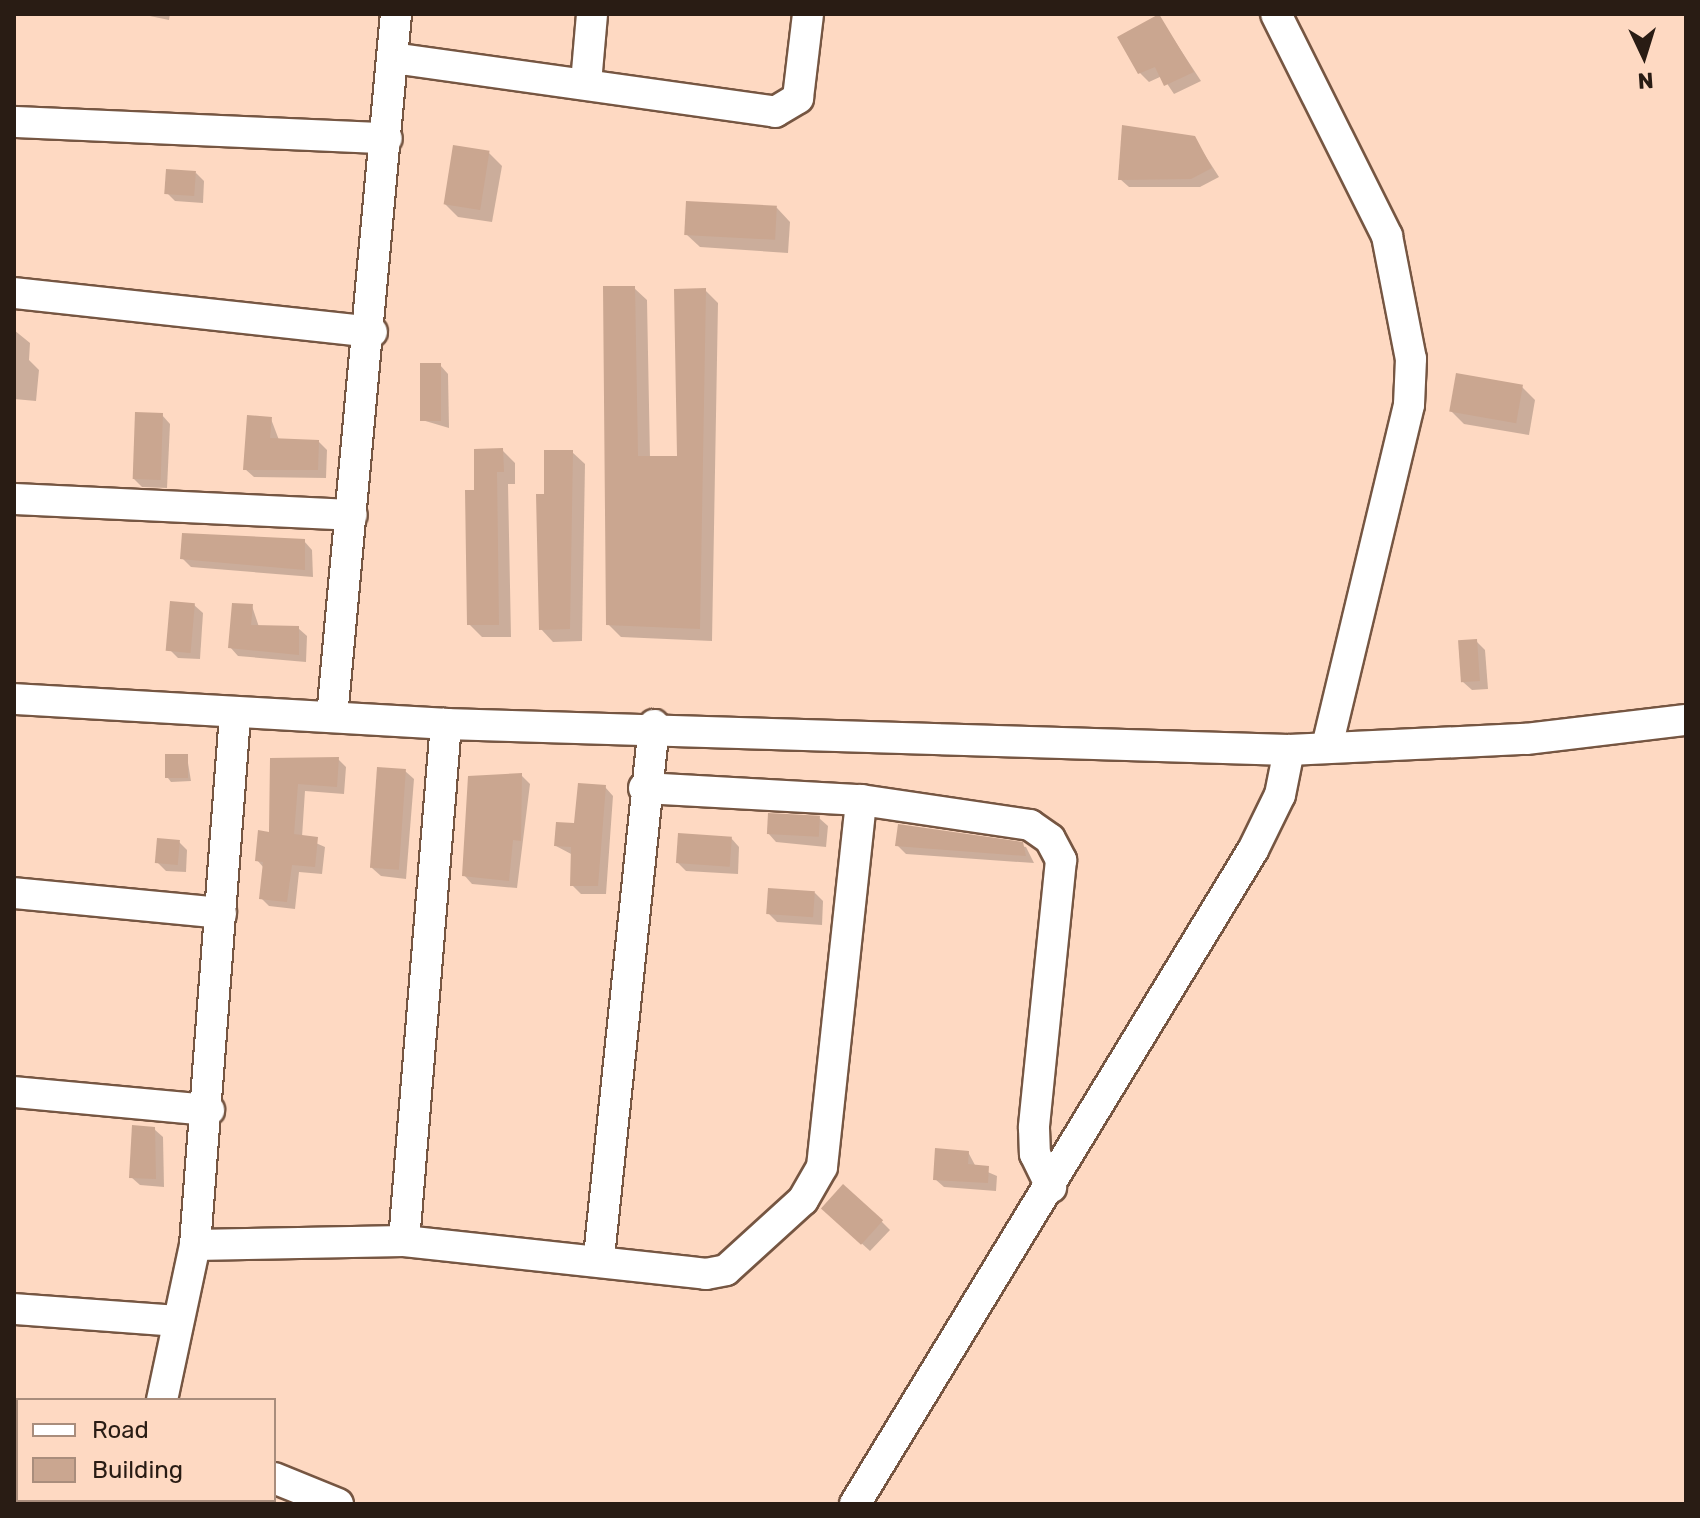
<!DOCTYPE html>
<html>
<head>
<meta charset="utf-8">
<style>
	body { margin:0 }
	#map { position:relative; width:1700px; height:1518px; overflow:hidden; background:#fed9c2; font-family:Rubik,sans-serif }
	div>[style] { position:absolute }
	.shadow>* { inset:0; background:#0003 }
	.building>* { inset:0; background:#caa690; transform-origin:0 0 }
	.roads { filter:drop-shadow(2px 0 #765642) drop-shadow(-2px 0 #765642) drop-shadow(0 2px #765642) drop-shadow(0 -2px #765642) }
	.minor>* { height:30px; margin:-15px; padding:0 15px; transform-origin:15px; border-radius:15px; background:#fff }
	span { translate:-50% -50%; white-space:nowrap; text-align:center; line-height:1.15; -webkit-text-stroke:8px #fed9c2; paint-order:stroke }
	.frame { position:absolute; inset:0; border:16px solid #291c14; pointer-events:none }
	.legend { position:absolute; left:16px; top:1398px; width:260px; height:104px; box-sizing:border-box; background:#fed9c2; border:2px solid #a98d7c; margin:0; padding:10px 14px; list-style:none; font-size:24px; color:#291c14 }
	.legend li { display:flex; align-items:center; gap:16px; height:40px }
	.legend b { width:40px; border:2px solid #a98d7c }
	.north { position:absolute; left:1604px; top:16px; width:80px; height:80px; -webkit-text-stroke:6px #fed9c2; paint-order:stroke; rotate:176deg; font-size:22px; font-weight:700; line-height:32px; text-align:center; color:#291c14 }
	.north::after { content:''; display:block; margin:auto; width:28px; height:36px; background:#291c14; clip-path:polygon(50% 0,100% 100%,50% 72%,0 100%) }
</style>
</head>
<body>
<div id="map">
	<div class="shadow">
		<div style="clip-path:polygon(140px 14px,170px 14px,169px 20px)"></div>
		<div style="clip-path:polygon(1159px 17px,1201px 81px,1174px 94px,1162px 76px,1149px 82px,1140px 73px,1120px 38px)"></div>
		<div style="clip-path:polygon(1194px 138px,1219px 177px,1200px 187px,1129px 187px,1120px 179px)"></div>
		<div style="clip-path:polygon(489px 153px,502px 166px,492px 222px,458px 217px,445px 204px)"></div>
		<div style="clip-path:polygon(196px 173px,204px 181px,203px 203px,175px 201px,167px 193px)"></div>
		<div style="clip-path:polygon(777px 208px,790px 222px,788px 253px,700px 247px,686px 234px)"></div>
		<div style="clip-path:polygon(634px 288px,647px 300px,650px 458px,679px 458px,705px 290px,718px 303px,712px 641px,621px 637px,608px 624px)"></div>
		<div style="clip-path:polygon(14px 330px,30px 343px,29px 360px,39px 370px,36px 401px,14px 399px)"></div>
		<div style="clip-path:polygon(440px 365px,448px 374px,449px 428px,422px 420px)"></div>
		<div style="clip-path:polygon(1522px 387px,1535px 400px,1529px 435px,1464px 424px,1451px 411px)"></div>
		<div style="clip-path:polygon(162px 415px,170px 424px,167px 488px,142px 487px,133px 478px)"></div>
		<div style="clip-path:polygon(271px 419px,279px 440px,319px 442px,327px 450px,326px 478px,254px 477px,245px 469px)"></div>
		<div style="clip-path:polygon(502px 450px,515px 463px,515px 484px,508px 484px,511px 637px,482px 637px,469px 624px,476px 492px)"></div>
		<div style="clip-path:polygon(572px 452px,585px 464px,582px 641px,553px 642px,541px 629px,546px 496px)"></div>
		<div style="clip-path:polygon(304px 541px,312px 550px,313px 577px,191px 567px,182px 558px)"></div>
		<div style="clip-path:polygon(194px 605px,203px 613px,200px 659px,178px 658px,170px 650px)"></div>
		<div style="clip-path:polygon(252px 606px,259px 627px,298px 628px,307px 636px,306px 662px,238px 656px,230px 647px)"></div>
		<div style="clip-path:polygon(1476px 641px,1485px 650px,1488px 689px,1472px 690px,1463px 682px)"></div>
		<div style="clip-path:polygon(187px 757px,191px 781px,171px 782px,168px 778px)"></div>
		<div style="clip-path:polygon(338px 759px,346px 767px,344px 794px,305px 791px,302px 837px,325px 847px,322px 874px,299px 872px,295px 909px,269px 906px,261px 898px,264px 868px,257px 860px,271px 834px,272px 760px)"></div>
		<div style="clip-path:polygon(405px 771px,414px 779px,406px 879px,381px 876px,372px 868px)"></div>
		<div style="clip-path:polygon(521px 775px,530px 784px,517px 888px,472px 884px,464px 875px)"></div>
		<div style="clip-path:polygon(605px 787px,613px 796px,606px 894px,581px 894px,572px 885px,573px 855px,556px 846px)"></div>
		<div style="clip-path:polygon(819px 818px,828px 826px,826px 847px,776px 842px,768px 833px)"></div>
		<div style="clip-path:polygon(899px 826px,1026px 847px,1034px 863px,906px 854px,897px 845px)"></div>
		<div style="clip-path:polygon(731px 838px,739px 847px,738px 874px,686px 871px,677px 862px)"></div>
		<div style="clip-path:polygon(179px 842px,187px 850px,186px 872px,166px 871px,157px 862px)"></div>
		<div style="clip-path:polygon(815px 893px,823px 901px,822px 925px,777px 922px,768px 913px)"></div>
		<div style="clip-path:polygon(154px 1129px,163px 1137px,164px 1187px,140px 1185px,131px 1177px)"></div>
		<div style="clip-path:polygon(968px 1152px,976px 1167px,997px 1176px,996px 1191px,944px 1187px,935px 1179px)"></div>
		<div style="clip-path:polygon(823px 1208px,881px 1221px,890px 1230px,870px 1251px)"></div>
	</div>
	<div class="building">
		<div style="clip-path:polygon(1159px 14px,1194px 72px,1164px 86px,1155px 67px,1138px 74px,1117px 37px)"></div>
		<div style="clip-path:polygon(1122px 125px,1195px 136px,1212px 168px,1191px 179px,1118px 180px)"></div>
		<div style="left:453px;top:145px;width:37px;height:60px;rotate:9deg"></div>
		<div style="left:166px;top:169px;width:30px;height:25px;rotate:4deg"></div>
		<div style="left:686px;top:201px;width:91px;height:34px;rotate:3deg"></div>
		<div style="clip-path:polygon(603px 286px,635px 286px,638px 456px,677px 456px,674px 289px,706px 288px,700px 629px,606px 625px)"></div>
		<div style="left:441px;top:363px;width:58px;height:21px;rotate:90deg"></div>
		<div style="left:1456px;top:373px;width:68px;height:39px;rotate:10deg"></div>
		<div style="left:135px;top:412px;width:28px;height:67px;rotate:2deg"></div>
		<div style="clip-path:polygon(247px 415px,272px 417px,270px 438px,319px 440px,318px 470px,243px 470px)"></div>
		<div style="clip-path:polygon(503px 448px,504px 472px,497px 472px,499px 625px,467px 625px,465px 490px,474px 490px,474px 449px)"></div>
		<div style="clip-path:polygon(544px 450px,573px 450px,570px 629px,539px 630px,536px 494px,544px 494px)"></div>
		<div style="clip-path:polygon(182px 533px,305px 539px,305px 570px,180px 559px)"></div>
		<div style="left:170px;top:601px;width:25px;height:50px;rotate:5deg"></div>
		<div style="clip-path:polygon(232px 603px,253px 604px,251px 625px,299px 626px,299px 655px,228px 648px)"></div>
		<div style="left:1477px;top:639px;width:42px;height:19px;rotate:86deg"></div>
		<div style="left:188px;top:754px;width:24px;height:23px;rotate:90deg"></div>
		<div style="clip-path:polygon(339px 757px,337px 787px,298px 784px,294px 834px,318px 837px,315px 867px,292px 865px,287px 902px,259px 899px,263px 862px,255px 861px,258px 830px,269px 832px,270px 758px)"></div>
		<div style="left:377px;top:767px;width:29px;height:101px;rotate:4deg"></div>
		<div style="clip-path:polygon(522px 773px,521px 841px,513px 840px,509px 881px,462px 876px,468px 776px)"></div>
		<div style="clip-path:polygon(578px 783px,606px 785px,598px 886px,570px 886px,571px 847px,554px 846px,556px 822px,574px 823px)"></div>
		<div style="left:768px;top:813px;width:52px;height:21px;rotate:3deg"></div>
		<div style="clip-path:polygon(898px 824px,1023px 842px,1026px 856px,895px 846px)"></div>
		<div style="left:678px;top:833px;width:54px;height:30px;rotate:4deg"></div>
		<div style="left:157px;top:838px;width:23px;height:25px;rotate:5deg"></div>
		<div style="left:768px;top:888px;width:47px;height:26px;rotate:4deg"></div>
		<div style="clip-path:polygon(132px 1125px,155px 1127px,156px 1179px,129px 1178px)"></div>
		<div style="clip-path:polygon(935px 1148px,969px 1151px,968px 1164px,989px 1166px,988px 1183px,933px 1180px)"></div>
		<div style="left:843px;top:1184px;width:54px;height:33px;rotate:42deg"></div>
	</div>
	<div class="roads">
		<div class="minor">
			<div style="left:1276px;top:14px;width:248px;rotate:63.4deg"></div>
			<div style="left:1387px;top:236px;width:125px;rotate:79deg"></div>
			<div style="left:1411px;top:359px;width:46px;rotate:92.5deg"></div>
			<div style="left:1409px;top:405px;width:351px;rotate:103.5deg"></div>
			<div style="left:393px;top:58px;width:386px;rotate:8deg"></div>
			<div style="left:775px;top:112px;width:27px;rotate:-31deg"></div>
			<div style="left:798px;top:98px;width:85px;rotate:-83.2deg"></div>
			<div style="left:586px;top:83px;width:69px;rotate:-85deg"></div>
			<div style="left:14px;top:122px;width:373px;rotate:2.5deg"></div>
			<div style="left:14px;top:293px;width:360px;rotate:6.2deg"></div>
			<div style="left:14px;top:499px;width:338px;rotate:2.7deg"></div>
			<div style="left:14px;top:699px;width:433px;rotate:3.3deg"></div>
			<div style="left:446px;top:724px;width:843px;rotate:1.77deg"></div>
			<div style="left:1289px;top:750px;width:237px;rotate:-2.7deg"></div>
			<div style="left:1526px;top:739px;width:161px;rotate:-6.8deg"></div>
			<div style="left:332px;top:717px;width:706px;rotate:-84.8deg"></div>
			<div style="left:644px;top:788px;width:217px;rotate:3.2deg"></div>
			<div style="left:861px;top:800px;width:171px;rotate:8.4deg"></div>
			<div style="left:1030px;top:825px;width:24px;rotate:35deg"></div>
			<div style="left:1050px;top:839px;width:24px;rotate:62deg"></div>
			<div style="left:1061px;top:860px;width:269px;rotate:95.8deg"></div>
			<div style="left:1034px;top:1128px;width:26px;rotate:88deg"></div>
			<div style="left:1035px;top:1154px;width:37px;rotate:64deg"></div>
			<div style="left:14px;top:893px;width:208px;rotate:5.5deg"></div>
			<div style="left:14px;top:1092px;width:196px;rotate:5.3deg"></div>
			<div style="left:404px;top:1241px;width:519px;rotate:-85.36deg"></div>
			<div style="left:195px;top:1245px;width:209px;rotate:-1.1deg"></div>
			<div style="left:404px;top:1241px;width:304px;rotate:6.2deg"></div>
			<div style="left:706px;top:1274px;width:20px;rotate:-11deg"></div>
			<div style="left:726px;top:1270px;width:104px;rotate:-42.3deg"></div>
			<div style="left:803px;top:1200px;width:38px;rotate:-60deg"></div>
			<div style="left:822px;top:1167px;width:369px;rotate:-83.9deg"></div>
			<div style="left:599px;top:1257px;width:535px;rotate:-84.1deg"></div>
			<div style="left:14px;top:1309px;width:163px;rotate:4.2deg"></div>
			<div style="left:162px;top:1400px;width:158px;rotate:-78deg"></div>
			<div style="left:195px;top:1245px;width:532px;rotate:-85.68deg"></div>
			<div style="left:274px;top:1478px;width:69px;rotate:22.1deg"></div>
			<div style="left:123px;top:1504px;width:4px;rotate:-63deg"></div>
			<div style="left:855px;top:1504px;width:766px;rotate:-58.68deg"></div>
			<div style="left:1253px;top:850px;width:61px;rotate:-63.9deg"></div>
			<div style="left:1280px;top:795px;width:46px;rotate:-78.7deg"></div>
		</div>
	</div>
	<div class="frame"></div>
	<ul class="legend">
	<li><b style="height:10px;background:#fff"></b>Road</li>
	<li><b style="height:22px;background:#caa690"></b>Building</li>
	</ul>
	<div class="north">N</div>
</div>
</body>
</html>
